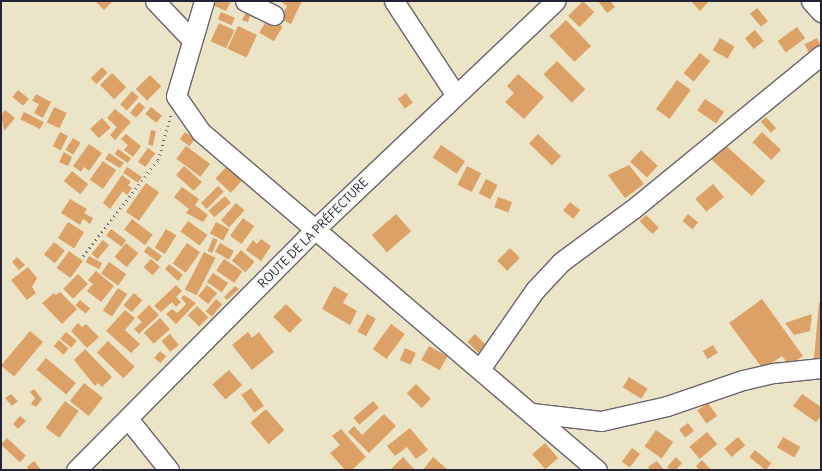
<!DOCTYPE html>
<html>
<head>
<meta charset="utf-8">
<style>
	body { margin:0 }
	#map { position:relative; width:822px; height:471px; overflow:hidden; background:#ece4c6; font-family:Delius,sans-serif }
	div>[style] { position:absolute }
	.building>* { inset:0; background:#dca166; transform-origin:0 0 }
	.path>* { height:2.5px; margin-top:-1.25px; transform-origin:0; background:repeating-linear-gradient(90deg,#69666c 0 1px,transparent 0 5px) }
	.roads { filter:drop-shadow(1px 0 #69666c) drop-shadow(-1px 0 #69666c) drop-shadow(0 1px #69666c) drop-shadow(0 -1px #69666c) }
	.minor>* { height:19px; margin:-9.5px; padding:0 9.5px; transform-origin:9.5px; border-radius:9.5px; background:#fff }
	span { translate:-50% -50%; white-space:nowrap; text-align:center; line-height:1.15; -webkit-text-stroke:4.5px #f6f6f2; paint-order:stroke }
	.street-label { font-size:12px; color:#22223b }
	.frame { position:absolute; inset:0; border:2px solid #22223b; pointer-events:none }
</style>
</head>
<body>
<div id="map">
	<div class="building">
		<div style="clip-path:polygon(95px 1px,113px 1px,104px 10px)"></div>
		<div style="clip-path:polygon(211px 1px,231px 1px,226px 11px,210px 4px)"></div>
		<div style="clip-path:polygon(280px 1px,302px 1px,291px 24px,280px 19px,287px 6px)"></div>
		<div style="left:583px;top:1px;width:16px;height:21px;rotate:45deg"></div>
		<div style="clip-path:polygon(598px 1px,610px 1px,615px 7px,607px 13px)"></div>
		<div style="clip-path:polygon(691px 1px,709px 1px,700px 11px)"></div>
		<div style="clip-path:polygon(248px 8px,259px 13px,256px 19px,250px 16px,248px 22px,242px 20px)"></div>
		<div style="left:757px;top:8px;width:17px;height:9px;rotate:50deg"></div>
		<div style="left:221px;top:12px;width:15px;height:8px;rotate:23deg"></div>
		<div style="left:268px;top:18px;width:17px;height:17px;rotate:31deg"></div>
		<div style="left:566px;top:20px;width:36px;height:23px;rotate:46deg"></div>
		<div style="left:219px;top:23px;width:17px;height:20px;rotate:25deg"></div>
		<div style="left:238px;top:26px;width:21px;height:25px;rotate:25deg"></div>
		<div style="left:797px;top:27px;width:14px;height:24px;rotate:54deg"></div>
		<div style="left:755px;top:30px;width:14px;height:13px;rotate:51deg"></div>
		<div style="left:720px;top:38px;width:17px;height:14px;rotate:31deg"></div>
		<div style="left:817px;top:38px;width:9px;height:14px;rotate:63deg"></div>
		<div style="left:700px;top:53px;width:13px;height:26px;rotate:39deg"></div>
		<div style="left:557px;top:61px;width:40px;height:19px;rotate:45deg"></div>
		<div style="left:102px;top:67px;width:8px;height:16px;rotate:45deg"></div>
		<div style="left:112px;top:73px;width:20px;height:17px;rotate:45deg"></div>
		<div style="clip-path:polygon(518px 74px,544px 97px,524px 119px,505px 102px,514px 93px,507px 86px)"></div>
		<div style="left:150px;top:75px;width:16px;height:20px;rotate:45deg"></div>
		<div style="left:677px;top:80px;width:17px;height:36px;rotate:36deg"></div>
		<div style="left:18px;top:90px;width:14px;height:9px;rotate:39deg"></div>
		<div style="left:132px;top:91px;width:9px;height:18px;rotate:41deg"></div>
		<div style="left:406px;top:93px;width:12px;height:10px;rotate:55deg"></div>
		<div style="clip-path:polygon(36px 94px,51px 102px,43px 118px,34px 113px,39px 104px,32px 101px)"></div>
		<div style="left:705px;top:99px;width:23px;height:14px;rotate:34deg"></div>
		<div style="left:139px;top:102px;width:8px;height:14px;rotate:40deg"></div>
		<div style="left:54px;top:107px;width:14px;height:17px;rotate:25deg"></div>
		<div style="left:151px;top:107px;width:14px;height:9px;rotate:39deg"></div>
		<div style="clip-path:polygon(115px 109px,131px 122px,115px 140px,110px 135px,117px 127px,107px 118px)"></div>
		<div style="clip-path:polygon(5px 110px,15px 118px,4px 131px,1px 115px)"></div>
		<div style="left:24px;top:112px;width:22px;height:8px;rotate:27deg"></div>
		<div style="left:766px;top:117px;width:15px;height:7px;rotate:48deg"></div>
		<div style="left:102px;top:118px;width:13px;height:16px;rotate:48deg"></div>
		<div style="left:151px;top:130px;width:5px;height:15px;rotate:11deg"></div>
		<div style="left:60px;top:132px;width:9px;height:16px;rotate:27deg"></div>
		<div style="left:185px;top:132px;width:12px;height:9px;rotate:35deg"></div>
		<div style="left:762px;top:132px;width:26px;height:14px;rotate:43deg"></div>
		<div style="clip-path:polygon(126px 134px,141px 146px,133px 157px,124px 150px,128px 145px,121px 139px)"></div>
		<div style="left:538px;top:134px;width:32px;height:13px;rotate:44deg"></div>
		<div style="left:73px;top:138px;width:9px;height:14px;rotate:32deg"></div>
		<div style="clip-path:polygon(89px 144px,102px 153px,89px 171px,84px 167px,81px 172px,73px 166px)"></div>
		<div style="left:441px;top:145px;width:29px;height:15px;rotate:34deg"></div>
		<div style="left:725px;top:145px;width:54px;height:20px;rotate:42deg"></div>
		<div style="left:186px;top:146px;width:30px;height:16px;rotate:37deg"></div>
		<div style="left:148px;top:148px;width:9px;height:17px;rotate:36deg"></div>
		<div style="left:118px;top:149px;width:16px;height:6px;rotate:35deg"></div>
		<div style="left:641px;top:150px;width:23px;height:16px;rotate:43deg"></div>
		<div style="clip-path:polygon(64px 152px,72px 157px,68px 166px,59px 162px)"></div>
		<div style="clip-path:polygon(109px 153px,124px 163px,120px 168px,105px 159px)"></div>
		<div style="left:103px;top:161px;width:16px;height:23px;rotate:35deg"></div>
		<div style="clip-path:polygon(629px 165px,644px 184px,625px 198px,608px 175px)"></div>
		<div style="left:184px;top:166px;width:24px;height:12px;rotate:42deg"></div>
		<div style="left:227px;top:166px;width:21px;height:17px;rotate:43deg"></div>
		<div style="left:467px;top:166px;width:16px;height:21px;rotate:27deg"></div>
		<div style="left:127px;top:167px;width:18px;height:7px;rotate:34deg"></div>
		<div style="left:72px;top:171px;width:21px;height:13px;rotate:39deg"></div>
		<div style="clip-path:polygon(122px 175px,131px 182px,128px 185px,132px 188px,127px 195px,123px 191px,110px 209px,103px 203px)"></div>
		<div style="left:486px;top:179px;width:13px;height:16px;rotate:27deg"></div>
		<div style="left:146px;top:183px;width:16px;height:35px;rotate:35deg"></div>
		<div style="left:713px;top:184px;width:17px;height:23px;rotate:50deg"></div>
		<div style="left:218px;top:186px;width:8px;height:24px;rotate:45deg"></div>
		<div style="clip-path:polygon(182px 187px,199px 199px,195px 205px,208px 215px,203px 222px,186px 213px,189px 209px,174px 197px)"></div>
		<div style="left:225px;top:196px;width:9px;height:22px;rotate:49deg"></div>
		<div style="left:498px;top:197px;width:15px;height:11px;rotate:20deg"></div>
		<div style="clip-path:polygon(70px 199px,87px 209px,84px 213px,93px 218px,90px 224px,83px 219px,80px 225px,61px 213px)"></div>
		<div style="left:570px;top:202px;width:13px;height:11px;rotate:39deg"></div>
		<div style="left:236px;top:203px;width:11px;height:23px;rotate:41deg"></div>
		<div style="left:396px;top:214px;width:23px;height:32px;rotate:49deg"></div>
		<div style="left:688px;top:214px;width:13px;height:9px;rotate:39deg"></div>
		<div style="left:646px;top:215px;width:18px;height:9px;rotate:45deg"></div>
		<div style="left:243px;top:218px;width:14px;height:22px;rotate:36deg"></div>
		<div style="left:132px;top:219px;width:26px;height:13px;rotate:37deg"></div>
		<div style="left:188px;top:221px;width:24px;height:13px;rotate:36deg"></div>
		<div style="left:68px;top:222px;width:19px;height:19px;rotate:32deg"></div>
		<div style="left:216px;top:222px;width:15px;height:13px;rotate:28deg"></div>
		<div style="left:111px;top:229px;width:19px;height:8px;rotate:36deg"></div>
		<div style="left:166px;top:229px;width:12px;height:22px;rotate:31deg"></div>
		<div style="left:213px;top:238px;width:5px;height:14px;rotate:22deg"></div>
		<div style="clip-path:polygon(261px 239px,271px 246px,261px 261px,246px 250px,253px 240px,257px 244px)"></div>
		<div style="left:103px;top:240px;width:8px;height:18px;rotate:40deg"></div>
		<div style="left:54px;top:242px;width:14px;height:16px;rotate:39deg"></div>
		<div style="left:126px;top:243px;width:16px;height:18px;rotate:40deg"></div>
		<div style="left:187px;top:243px;width:16px;height:25px;rotate:35deg"></div>
		<div style="left:220px;top:243px;width:16px;height:10px;rotate:30deg"></div>
		<div style="left:148px;top:246px;width:17px;height:7px;rotate:36deg"></div>
		<div style="left:510px;top:248px;width:14px;height:18px;rotate:45deg"></div>
		<div style="left:241px;top:250px;width:18px;height:14px;rotate:41deg"></div>
		<div style="left:69px;top:251px;width:17px;height:21px;rotate:36deg"></div>
		<div style="left:204px;top:252px;width:13px;height:42px;rotate:27deg"></div>
		<div style="left:89px;top:256px;width:15px;height:7px;rotate:28deg"></div>
		<div style="clip-path:polygon(17px 257px,25px 265px,19px 270px,12px 262px)"></div>
		<div style="left:151px;top:259px;width:12px;height:11px;rotate:42deg"></div>
		<div style="left:224px;top:259px;width:22px;height:14px;rotate:34deg"></div>
		<div style="left:109px;top:262px;width:21px;height:14px;rotate:35deg"></div>
		<div style="clip-path:polygon(169px 264px,183px 275px,178px 281px,165px 269px)"></div>
		<div style="clip-path:polygon(28px 267px,37px 278px,32px 287px,36px 293px,27px 300px,11px 280px)"></div>
		<div style="clip-path:polygon(96px 271px,114px 286px,101px 302px,87px 291px,93px 284px,88px 280px)"></div>
		<div style="left:213px;top:273px;width:18px;height:11px;rotate:34deg"></div>
		<div style="left:78px;top:274px;width:14px;height:21px;rotate:45deg"></div>
		<div style="clip-path:polygon(176px 285px,182px 291px,176px 297px,181px 302px,176px 307px,172px 302px,161px 312px,154px 306px)"></div>
		<div style="left:207px;top:285px;width:13px;height:14px;rotate:39deg"></div>
		<div style="clip-path:polygon(235px 286px,239px 289px,227px 300px,224px 297px)"></div>
		<div style="clip-path:polygon(334px 286px,348px 294px,343px 303px,357px 311px,350px 325px,322px 309px)"></div>
		<div style="left:118px;top:288px;width:11px;height:27px;rotate:34deg"></div>
		<div style="clip-path:polygon(60px 292px,77px 309px,62px 324px,42px 303px,54px 293px,56px 295px)"></div>
		<div style="left:134px;top:293px;width:11px;height:16px;rotate:41deg"></div>
		<div style="clip-path:polygon(184px 295px,196px 303px,176px 324px,166px 314px,172px 309px,177px 313px,186px 304px,181px 298px)"></div>
		<div style="left:216px;top:299px;width:8px;height:16px;rotate:40deg"></div>
		<div style="clip-path:polygon(762px 299px,803px 356px,789px 365px,782px 356px,763px 369px,729px 323px)"></div>
		<div style="left:80px;top:300px;width:13px;height:7px;rotate:39deg"></div>
		<div style="clip-path:polygon(819px 303px,821px 303px,821px 359px,814px 358px)"></div>
		<div style="left:286px;top:304px;width:23px;height:18px;rotate:45deg"></div>
		<div style="clip-path:polygon(149px 305px,159px 315px,139px 334px,134px 329px,142px 322px,137px 317px)"></div>
		<div style="left:197px;top:306px;width:16px;height:13px;rotate:45deg"></div>
		<div style="clip-path:polygon(125px 310px,135px 318px,125px 330px,140px 344px,131px 353px,106px 331px)"></div>
		<div style="left:367px;top:314px;width:10px;height:20px;rotate:29deg"></div>
		<div style="clip-path:polygon(812px 314px,810px 331px,794px 335px,785px 323px)"></div>
		<div style="left:160px;top:318px;width:15px;height:22px;rotate:48deg"></div>
		<div style="clip-path:polygon(78px 323px,82px 327px,86px 324px,99px 337px,87px 348px,71px 331px)"></div>
		<div style="left:391px;top:324px;width:17px;height:31px;rotate:36deg"></div>
		<div style="left:30px;top:331px;width:17px;height:45px;rotate:40deg"></div>
		<div style="left:66px;top:332px;width:14px;height:9px;rotate:39deg"></div>
		<div style="clip-path:polygon(248px 332px,252px 338px,259px 332px,274px 352px,252px 370px,232px 345px)"></div>
		<div style="left:170px;top:334px;width:14px;height:11px;rotate:51deg"></div>
		<div style="left:475px;top:334px;width:17px;height:11px;rotate:45deg"></div>
		<div style="left:59px;top:340px;width:13px;height:8px;rotate:42deg"></div>
		<div style="left:108px;top:341px;width:37px;height:16px;rotate:44deg"></div>
		<div style="left:713px;top:345px;width:9px;height:12px;rotate:58deg"></div>
		<div style="left:429px;top:346px;width:21px;height:16px;rotate:29deg"></div>
		<div style="left:405px;top:348px;width:12px;height:13px;rotate:24deg"></div>
		<div style="clip-path:polygon(85px 349px,112px 377px,102px 387px,98px 383px,95px 386px,74px 360px)"></div>
		<div style="left:160px;top:351px;width:8px;height:9px;rotate:40deg"></div>
		<div style="left:46px;top:358px;width:39px;height:15px;rotate:40deg"></div>
		<div style="left:229px;top:370px;width:20px;height:22px;rotate:49deg"></div>
		<div style="left:629px;top:377px;width:22px;height:12px;rotate:32deg"></div>
		<div style="left:84px;top:383px;width:24px;height:23px;rotate:38deg"></div>
		<div style="left:416px;top:384px;width:21px;height:13px;rotate:45deg"></div>
		<div style="left:251px;top:388px;width:22px;height:12px;rotate:54deg"></div>
		<div style="clip-path:polygon(34px 389px,42px 399px,36px 407px,31px 404px,35px 398px,30px 392px)"></div>
		<div style="clip-path:polygon(11px 394px,18px 401px,12px 406px,5px 398px)"></div>
		<div style="clip-path:polygon(802px 394px,821px 407px,821px 416px,816px 422px,793px 406px)"></div>
		<div style="left:65px;top:401px;width:17px;height:33px;rotate:36deg"></div>
		<div style="left:373px;top:401px;width:9px;height:26px;rotate:49deg"></div>
		<div style="left:708px;top:403px;width:16px;height:13px;rotate:55deg"></div>
		<div style="left:266px;top:409px;width:28px;height:21px;rotate:49deg"></div>
		<div style="clip-path:polygon(384px 414px,396px 426px,369px 453px,348px 432px,354px 426px,362px 435px)"></div>
		<div style="clip-path:polygon(20px 416px,26px 421px,18px 429px,13px 424px)"></div>
		<div style="left:688px;top:423px;width:10px;height:11px;rotate:53deg"></div>
		<div style="clip-path:polygon(410px 428px,428px 450px,416px 459px,407px 447px,395px 456px,387px 446px)"></div>
		<div style="clip-path:polygon(341px 429px,366px 457px,352px 470px,345px 470px,330px 453px,340px 445px,332px 436px)"></div>
		<div style="left:656px;top:430px;width:21px;height:20px;rotate:35deg"></div>
		<div style="left:707px;top:432px;width:16px;height:23px;rotate:50deg"></div>
		<div style="left:738px;top:437px;width:11px;height:18px;rotate:49deg"></div>
		<div style="left:783px;top:437px;width:20px;height:12px;rotate:30deg"></div>
		<div style="left:7px;top:438px;width:26px;height:9px;rotate:43deg"></div>
		<div style="left:545px;top:443px;width:20px;height:17px;rotate:49deg"></div>
		<div style="left:632px;top:448px;width:10px;height:17px;rotate:37deg"></div>
		<div style="left:755px;top:450px;width:21px;height:9px;rotate:39deg"></div>
		<div style="clip-path:polygon(403px 457px,415px 470px,390px 470px)"></div>
		<div style="clip-path:polygon(433px 457px,448px 470px,423px 470px)"></div>
		<div style="clip-path:polygon(676px 457px,682px 463px,676px 470px,670px 470px,667px 467px)"></div>
		<div style="clip-path:polygon(702px 460px,711px 470px,699px 470px,696px 466px)"></div>
		<div style="clip-path:polygon(34px 461px,41px 470px,29px 470px,27px 467px)"></div>
		<div style="clip-path:polygon(657px 461px,664px 470px,650px 470px,648px 467px)"></div>
	</div>
	<div class="path">
		<div style="left:83px;top:256px;width:122px;rotate:-52deg"></div>
		<div style="left:158px;top:160px;width:48px;rotate:-74.2deg"></div>
	</div>
	<div class="roads">
		<div class="minor">
			<div style="left:155px;top:1px;width:52px;rotate:46.5deg"></div>
			<div style="left:204px;top:1px;width:99px;rotate:106.4deg"></div>
			<div style="left:176px;top:96px;width:44px;rotate:55.2deg"></div>
			<div style="left:201px;top:132px;width:521px;rotate:40.48deg"></div>
			<div style="left:245px;top:1px;width:32px;rotate:26deg"></div>
			<div style="left:394px;top:1px;width:111px;rotate:56.7deg"></div>
			<div style="left:811px;top:1px;width:15px;rotate:48deg"></div>
			<div style="left:480px;top:369px;width:96px;rotate:-55.2deg"></div>
			<div style="left:535px;top:290px;width:38px;rotate:-47deg"></div>
			<div style="left:561px;top:262px;width:89px;rotate:-36.4deg"></div>
			<div style="left:633px;top:209px;width:243px;rotate:-39.3deg"></div>
			<div style="left:532px;top:413px;width:69px;rotate:6.6deg"></div>
			<div style="left:601px;top:421px;width:68px;rotate:-12.8deg"></div>
			<div style="left:667px;top:406px;width:80px;rotate:-18.9deg"></div>
			<div style="left:743px;top:380px;width:32px;rotate:-13deg"></div>
			<div style="left:774px;top:373px;width:47px;rotate:-6.1deg"></div>
			<div style="left:129px;top:420px;width:64px;rotate:51.3deg"></div>
			<div style="left:76px;top:470px;width:337px;rotate:-45.2deg"></div>
			<div style="left:313px;top:231px;width:334px;rotate:-43.5deg"></div>
		</div>
	</div>
	<div class="street-label">
		<span style="left:313px;top:233px;rotate:-45deg">ROUTE DE LA PRÉFECTURE</span>
	</div>
	<div class="frame"></div>
</div>
</body>
</html>
